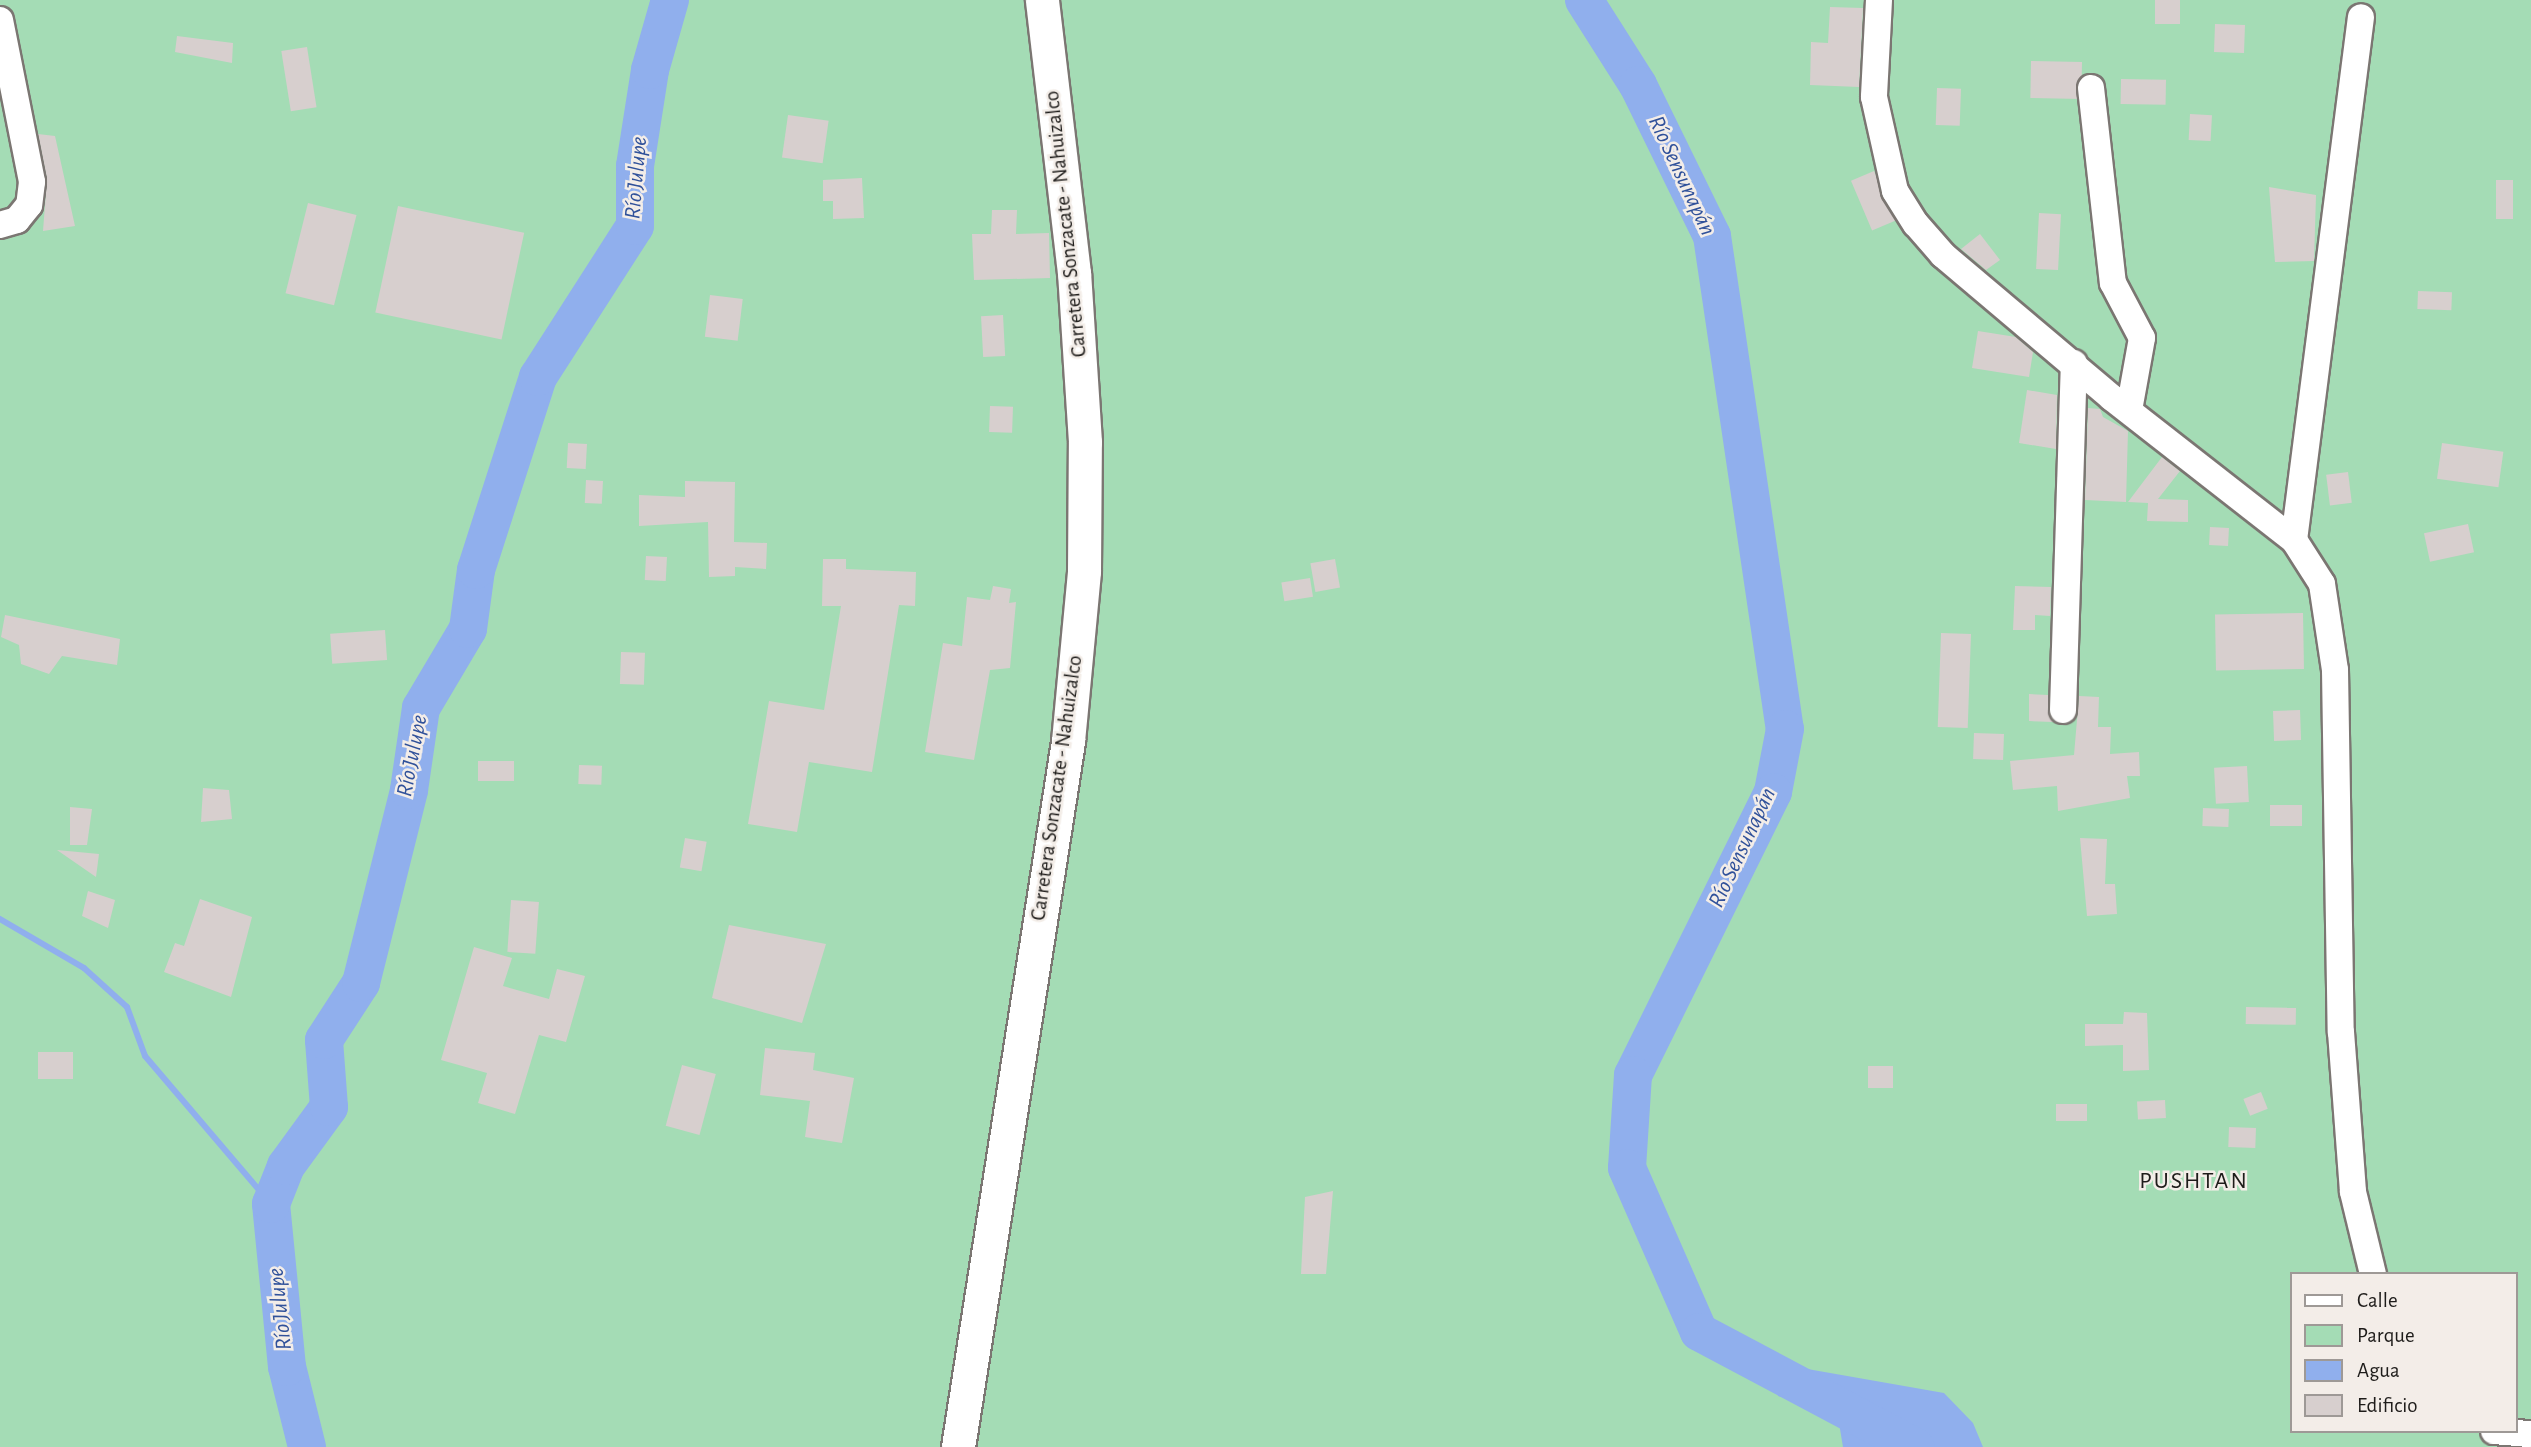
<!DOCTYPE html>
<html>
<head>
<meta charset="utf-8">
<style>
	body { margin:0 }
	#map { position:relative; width:2531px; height:1447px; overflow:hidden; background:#f3ede8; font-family:"Alegreya Sans",sans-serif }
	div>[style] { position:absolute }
	.green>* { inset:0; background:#a4dcb5 }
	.water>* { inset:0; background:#90afed }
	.stream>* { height:6px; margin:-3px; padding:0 3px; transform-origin:3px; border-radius:3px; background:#90afed }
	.river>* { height:38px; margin:-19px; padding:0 19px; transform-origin:19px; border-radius:19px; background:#90afed }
	.building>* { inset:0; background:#d7cfce; transform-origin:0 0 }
	.roads { filter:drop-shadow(2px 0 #7b7672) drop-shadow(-2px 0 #7b7672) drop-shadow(0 2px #7b7672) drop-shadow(0 -2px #7b7672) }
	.minor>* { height:26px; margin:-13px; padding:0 13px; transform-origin:13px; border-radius:13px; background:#fff }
	.tertiary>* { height:33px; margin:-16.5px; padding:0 16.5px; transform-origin:16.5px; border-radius:16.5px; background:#fff }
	span { translate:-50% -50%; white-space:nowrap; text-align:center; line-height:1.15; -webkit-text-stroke:5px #f3ede8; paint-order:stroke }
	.street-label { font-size:21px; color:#1e1c1a }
	.water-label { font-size:23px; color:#30519a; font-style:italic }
	.quarter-label { font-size:24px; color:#1e1c1a; letter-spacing:2px }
	.legend { position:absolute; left:2290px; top:1272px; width:228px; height:161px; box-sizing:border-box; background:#f3ede8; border:2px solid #9e9996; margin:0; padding:9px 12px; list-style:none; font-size:21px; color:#1e1c1a }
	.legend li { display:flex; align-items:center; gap:14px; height:35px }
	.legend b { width:35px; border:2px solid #9e9996 }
</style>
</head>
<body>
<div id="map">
	<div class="green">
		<div style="clip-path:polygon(evenodd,0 0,2531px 0,2531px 1447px,0 1447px,0 0,2291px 1274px,2515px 1274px,2515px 1431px,2291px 1431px,2291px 1274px)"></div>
	</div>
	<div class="water">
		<div style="clip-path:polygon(1796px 1367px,1944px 1393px,1973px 1423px,1983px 1447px,1843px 1447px,1839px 1423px,1822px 1409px,1778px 1396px,1776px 1386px)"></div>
	</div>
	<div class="stream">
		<div style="left:0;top:919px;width:97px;rotate:30.3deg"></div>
		<div style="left:84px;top:968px;width:58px;rotate:42.2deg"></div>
		<div style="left:127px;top:1007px;width:52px;rotate:69.8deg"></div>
		<div style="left:145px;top:1056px;width:194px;rotate:49.6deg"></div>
	</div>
	<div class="river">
		<div style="left:1584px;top:0;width:101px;rotate:57.6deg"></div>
		<div style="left:1638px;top:85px;width:168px;rotate:63.9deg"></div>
		<div style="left:1712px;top:236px;width:498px;rotate:81.6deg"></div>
		<div style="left:1785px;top:729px;width:64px;rotate:100.8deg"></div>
		<div style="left:1773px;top:792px;width:316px;rotate:116.3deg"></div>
		<div style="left:1633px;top:1075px;width:93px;rotate:93.7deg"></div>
		<div style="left:1627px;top:1168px;width:179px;rotate:66.3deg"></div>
		<div style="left:1699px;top:1332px;width:245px;rotate:28deg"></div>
		<div style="left:307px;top:1447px;width:82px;rotate:-104deg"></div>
		<div style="left:287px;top:1367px;width:164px;rotate:-95.6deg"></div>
		<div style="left:271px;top:1204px;width:41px;rotate:-68.5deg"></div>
		<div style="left:286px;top:1166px;width:73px;rotate:-53.9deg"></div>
		<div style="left:329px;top:1107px;width:67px;rotate:-94.3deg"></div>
		<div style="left:324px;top:1040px;width:68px;rotate:-57deg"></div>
		<div style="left:361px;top:983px;width:199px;rotate:-76deg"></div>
		<div style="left:409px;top:790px;width:83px;rotate:-81.7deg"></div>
		<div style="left:421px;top:708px;width:92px;rotate:-59.3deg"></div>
		<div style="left:468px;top:629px;width:60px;rotate:-82.3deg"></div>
		<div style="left:476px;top:570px;width:203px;rotate:-72.2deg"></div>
		<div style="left:538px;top:377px;width:179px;rotate:-57.3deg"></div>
		<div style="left:635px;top:226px;width:60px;rotate:-90deg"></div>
		<div style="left:635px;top:166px;width:97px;rotate:-81.1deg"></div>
		<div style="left:650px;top:70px;width:73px;rotate:-74.1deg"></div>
	</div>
	<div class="building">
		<div style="left:2155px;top:0;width:25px;height:24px"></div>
		<div style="clip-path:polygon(1830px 7px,1863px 8px,1859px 87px,1810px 85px,1811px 42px,1828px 43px)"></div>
		<div style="left:2215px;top:24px;width:30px;height:28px;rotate:2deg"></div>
		<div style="clip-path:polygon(177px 36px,233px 43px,232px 63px,175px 52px)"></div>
		<div style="left:307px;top:47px;width:61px;height:26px;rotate:81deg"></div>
		<div style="left:2031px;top:61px;width:51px;height:37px;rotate:1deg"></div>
		<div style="left:2121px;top:79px;width:45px;height:25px;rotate:1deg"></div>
		<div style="left:1937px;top:88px;width:24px;height:37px;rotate:2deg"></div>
		<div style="left:2190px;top:114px;width:22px;height:26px;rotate:3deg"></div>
		<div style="left:788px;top:115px;width:41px;height:43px;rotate:8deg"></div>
		<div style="clip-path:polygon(38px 134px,55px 136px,75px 226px,43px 231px,47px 179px)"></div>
		<div style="left:1874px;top:171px;width:54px;height:25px;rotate:67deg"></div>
		<div style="clip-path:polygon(862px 178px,864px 218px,833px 219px,833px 201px,823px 201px,823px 180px)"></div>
		<div style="left:2496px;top:180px;width:17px;height:39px"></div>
		<div style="clip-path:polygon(2269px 187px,2316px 195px,2314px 261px,2275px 262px)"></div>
		<div style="left:308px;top:203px;width:50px;height:93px;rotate:14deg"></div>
		<div style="left:398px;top:206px;width:129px;height:109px;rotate:12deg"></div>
		<div style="clip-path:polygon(992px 210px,1017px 210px,1016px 234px,1049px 233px,1050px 278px,974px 280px,972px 234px,991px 234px)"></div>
		<div style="left:2039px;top:213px;width:22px;height:56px;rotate:3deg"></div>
		<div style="clip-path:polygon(1980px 234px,2000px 260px,1986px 270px,1961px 249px)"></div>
		<div style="left:2418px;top:291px;width:34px;height:18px;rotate:2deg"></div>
		<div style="left:710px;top:295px;width:33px;height:42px;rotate:7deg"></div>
		<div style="left:1003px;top:315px;width:41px;height:22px;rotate:87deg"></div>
		<div style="clip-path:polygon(1978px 331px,2016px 337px,2033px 352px,2029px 377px,1972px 368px)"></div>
		<div style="clip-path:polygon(2027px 390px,2057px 395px,2056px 449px,2019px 443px)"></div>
		<div style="left:990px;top:406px;width:23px;height:26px;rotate:2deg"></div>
		<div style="clip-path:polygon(2088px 408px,2100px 409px,2103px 417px,2128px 431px,2126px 502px,2085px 500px)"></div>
		<div style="left:568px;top:443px;width:19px;height:25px;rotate:3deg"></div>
		<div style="left:2442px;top:443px;width:62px;height:36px;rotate:8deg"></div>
		<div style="clip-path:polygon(2162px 457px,2180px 471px,2158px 499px,2188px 500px,2188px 522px,2147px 521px,2148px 503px,2128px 502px)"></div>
		<div style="left:2348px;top:472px;width:31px;height:22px;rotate:83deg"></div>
		<div style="left:586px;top:480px;width:17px;height:23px;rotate:3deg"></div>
		<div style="clip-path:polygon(685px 481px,735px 482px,734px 542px,767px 543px,766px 569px,735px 567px,735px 576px,709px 577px,708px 522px,639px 526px,639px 495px,685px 497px)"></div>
		<div style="left:2468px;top:524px;width:29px;height:45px;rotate:78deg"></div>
		<div style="left:2210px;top:527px;width:19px;height:18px;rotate:3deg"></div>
		<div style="left:646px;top:556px;width:21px;height:24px;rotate:3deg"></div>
		<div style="clip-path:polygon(823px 559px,846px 559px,846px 569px,916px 572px,915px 606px,899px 605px,872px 772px,809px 762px,797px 832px,748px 824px,769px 701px,824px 710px,841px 606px,822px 606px)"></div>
		<div style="left:1335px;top:559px;width:29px;height:25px;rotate:80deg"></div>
		<div style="left:1310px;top:578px;width:19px;height:29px;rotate:81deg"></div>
		<div style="clip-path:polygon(993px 586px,1011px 589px,1009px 603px,1016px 602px,1010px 668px,990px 670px,974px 760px,925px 752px,943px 643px,962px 646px,967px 597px,990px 600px)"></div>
		<div style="clip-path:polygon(2015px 586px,2051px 587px,2050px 616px,2035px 615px,2035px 630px,2013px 630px)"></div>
		<div style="left:2303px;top:613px;width:56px;height:88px;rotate:89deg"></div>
		<div style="clip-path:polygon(5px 615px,120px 639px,117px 665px,62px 656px,49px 674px,21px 664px,19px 645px,1px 637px)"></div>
		<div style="left:385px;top:630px;width:30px;height:55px;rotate:86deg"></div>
		<div style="left:1941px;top:633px;width:30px;height:94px;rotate:2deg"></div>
		<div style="left:621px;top:652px;width:24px;height:32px;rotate:2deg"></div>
		<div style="clip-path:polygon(2029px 694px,2048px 695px,2053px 722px,2029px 721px)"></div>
		<div style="clip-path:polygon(2079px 696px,2099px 697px,2098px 727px,2111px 727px,2110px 754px,2139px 752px,2140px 776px,2127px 776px,2130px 798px,2058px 811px,2057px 786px,2013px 790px,2010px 761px,2074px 755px)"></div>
		<div style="left:2300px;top:710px;width:30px;height:27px;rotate:88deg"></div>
		<div style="left:1974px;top:733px;width:30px;height:26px;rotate:2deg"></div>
		<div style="left:478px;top:761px;width:36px;height:20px"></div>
		<div style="left:579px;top:765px;width:23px;height:19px;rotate:2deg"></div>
		<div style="left:2247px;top:766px;width:36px;height:33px;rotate:87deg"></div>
		<div style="clip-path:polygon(203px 788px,229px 790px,232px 819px,201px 822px)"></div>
		<div style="left:2302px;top:805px;width:21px;height:32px;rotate:90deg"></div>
		<div style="clip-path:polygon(70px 807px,92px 809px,87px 845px,70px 845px)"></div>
		<div style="left:2203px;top:808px;width:26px;height:18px;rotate:2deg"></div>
		<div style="left:685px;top:838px;width:22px;height:30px;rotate:10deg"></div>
		<div style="clip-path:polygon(2080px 838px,2107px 839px,2105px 884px,2115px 884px,2117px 914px,2087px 916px)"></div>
		<div style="clip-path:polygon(57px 850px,99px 854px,96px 877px)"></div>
		<div style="clip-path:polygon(88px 891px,115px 900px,108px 928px,82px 916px)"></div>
		<div style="clip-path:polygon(200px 899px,252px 917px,231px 997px,164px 972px,175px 943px,184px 946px)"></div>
		<div style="left:511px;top:900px;width:28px;height:52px;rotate:4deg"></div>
		<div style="clip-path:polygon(729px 925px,826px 944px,802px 1023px,712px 998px)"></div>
		<div style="clip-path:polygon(474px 947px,512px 958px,503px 986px,549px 999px,557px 969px,585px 976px,566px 1042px,539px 1035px,515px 1114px,478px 1103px,487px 1073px,441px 1060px)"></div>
		<div style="left:2246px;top:1007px;width:50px;height:17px;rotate:1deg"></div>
		<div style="clip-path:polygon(2124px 1012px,2147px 1013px,2149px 1070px,2123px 1071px,2123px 1045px,2085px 1046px,2085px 1024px,2123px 1024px)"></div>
		<div style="clip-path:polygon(765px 1048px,815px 1053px,813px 1070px,854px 1078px,842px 1143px,805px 1137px,810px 1101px,760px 1095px)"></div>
		<div style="left:38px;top:1052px;width:35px;height:27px"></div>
		<div style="left:682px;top:1065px;width:35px;height:63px;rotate:15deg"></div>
		<div style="left:1868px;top:1066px;width:25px;height:22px"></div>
		<div style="left:2261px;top:1092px;width:18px;height:19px;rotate:68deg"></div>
		<div style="left:2165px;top:1100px;width:18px;height:28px;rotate:87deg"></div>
		<div style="left:2056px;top:1104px;width:31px;height:17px"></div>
		<div style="left:2229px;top:1127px;width:27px;height:20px;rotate:2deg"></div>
		<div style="clip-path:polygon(1333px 1191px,1326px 1274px,1301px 1274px,1305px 1197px)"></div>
	</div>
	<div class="roads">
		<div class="minor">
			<div style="left:1879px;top:0;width:97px;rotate:93deg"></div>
			<div style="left:1874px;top:97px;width:96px;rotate:77.4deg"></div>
			<div style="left:1895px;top:191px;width:39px;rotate:58deg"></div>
			<div style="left:1916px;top:224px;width:41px;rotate:48.9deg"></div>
			<div style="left:1943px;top:255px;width:221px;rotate:40.2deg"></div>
			<div style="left:2112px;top:398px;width:231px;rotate:38deg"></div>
			<div style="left:2294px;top:540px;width:52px;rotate:57.5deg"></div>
			<div style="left:2322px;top:584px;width:87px;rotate:81.4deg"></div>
			<div style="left:2335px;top:670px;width:362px;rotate:89.1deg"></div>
			<div style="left:2341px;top:1032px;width:160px;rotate:85.7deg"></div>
			<div style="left:2353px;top:1192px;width:84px;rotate:76.3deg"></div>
			<div style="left:0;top:20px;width:165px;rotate:78.8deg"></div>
			<div style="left:32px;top:182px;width:23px;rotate:97deg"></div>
			<div style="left:29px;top:205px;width:19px;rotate:129deg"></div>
			<div style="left:17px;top:220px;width:18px;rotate:164deg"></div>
			<div style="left:2091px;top:88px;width:196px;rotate:83.6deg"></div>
			<div style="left:2113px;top:283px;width:62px;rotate:62.2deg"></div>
			<div style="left:2142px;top:338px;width:73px;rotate:100.2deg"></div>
			<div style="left:2294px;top:540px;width:527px;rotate:-82.7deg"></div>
			<div style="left:2063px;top:710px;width:347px;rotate:-88.2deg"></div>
			<div style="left:2494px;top:1431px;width:37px;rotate:5deg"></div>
		</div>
		<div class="tertiary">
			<div style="left:958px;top:1447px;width:715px;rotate:-81.14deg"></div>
			<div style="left:1068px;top:741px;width:171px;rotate:-84.6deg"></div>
			<div style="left:1084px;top:571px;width:129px;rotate:-89.6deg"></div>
			<div style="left:1085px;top:442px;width:169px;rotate:-93.7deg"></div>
			<div style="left:1074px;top:273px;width:275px;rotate:-96.7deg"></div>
		</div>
	</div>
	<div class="street-label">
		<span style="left:1066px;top:224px;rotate:-96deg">Carretera Sonzacate - Nahuizalco</span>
		<span style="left:1057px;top:788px;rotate:-82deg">Carretera Sonzacate - Nahuizalco</span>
	</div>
	<div class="water-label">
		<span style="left:1681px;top:176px;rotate:65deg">Río Sensunapán</span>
		<span style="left:637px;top:178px;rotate:-85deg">Río Julupe</span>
		<span style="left:413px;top:756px;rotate:-79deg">Río Julupe</span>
		<span style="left:1743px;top:848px;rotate:-65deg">Río Sensunapán</span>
		<span style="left:281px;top:1309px;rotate:-96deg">Río Julupe</span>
	</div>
	<div class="quarter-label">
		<span style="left:2194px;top:1182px">PUSHTAN</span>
	</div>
	<ul class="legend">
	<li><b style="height:9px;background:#fff"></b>Calle</li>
	<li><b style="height:19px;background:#a4dcb5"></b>Parque</li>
	<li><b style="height:19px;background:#90afed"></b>Agua</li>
	<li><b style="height:19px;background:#d7cfce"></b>Edificio</li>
	</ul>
</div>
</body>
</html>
